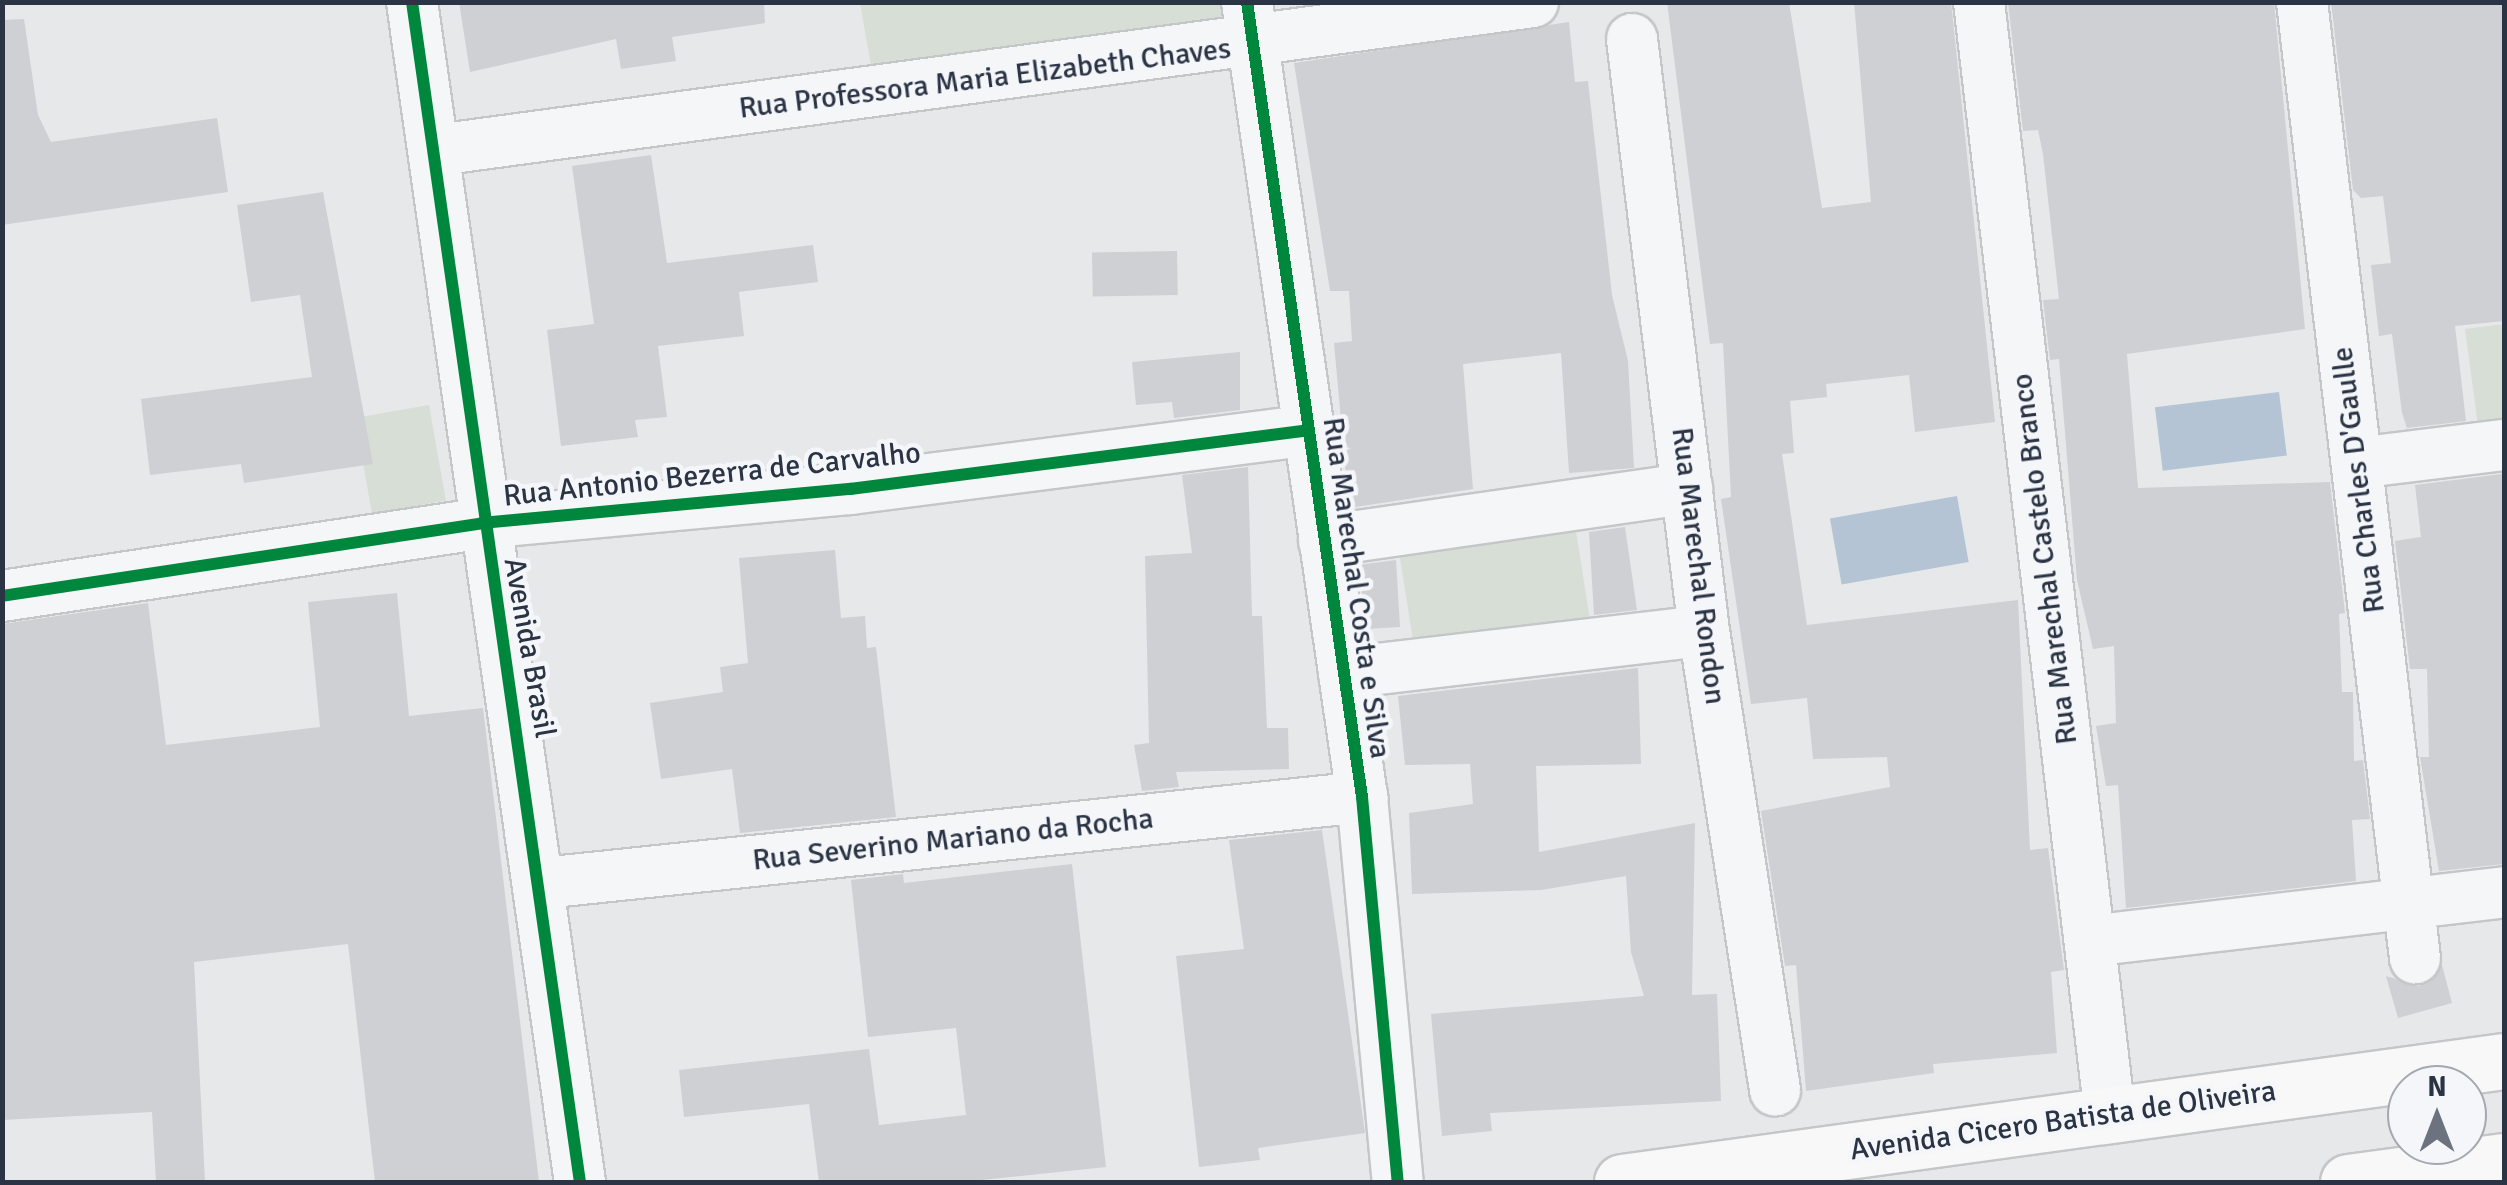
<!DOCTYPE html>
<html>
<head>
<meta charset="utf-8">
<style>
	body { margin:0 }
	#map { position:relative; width:2507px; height:1185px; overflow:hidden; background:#e6e8ea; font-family:Signika,sans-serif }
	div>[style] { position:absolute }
	.green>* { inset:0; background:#d6ded6; transform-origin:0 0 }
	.water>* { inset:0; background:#b4c4d5; transform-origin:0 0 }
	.building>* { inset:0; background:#ced0d3; transform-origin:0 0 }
	.roads { filter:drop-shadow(2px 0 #c4c6c8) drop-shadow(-2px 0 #c4c6c8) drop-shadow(0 2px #c4c6c8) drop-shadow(0 -2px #c4c6c8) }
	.street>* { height:50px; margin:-25px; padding:0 25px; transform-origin:25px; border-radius:25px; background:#f5f6f7 }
	.secondary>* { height:55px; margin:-27.5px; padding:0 27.5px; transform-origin:27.5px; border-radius:27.5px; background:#f8f8f8 }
	.highway>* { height:55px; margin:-27.5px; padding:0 27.5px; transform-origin:27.5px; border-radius:27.5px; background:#f8f8f8 }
	.cycleway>* { height:12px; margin:-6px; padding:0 6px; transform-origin:6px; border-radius:6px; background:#00873e }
	span { translate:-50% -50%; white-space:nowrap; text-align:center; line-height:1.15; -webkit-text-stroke:9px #f4f6f9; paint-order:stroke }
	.street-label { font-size:30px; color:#2b3445 }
	.frame { position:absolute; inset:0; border:5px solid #2b3445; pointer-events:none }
	.north { position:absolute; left:2387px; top:1065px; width:100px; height:100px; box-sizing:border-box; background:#f4f6f9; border:2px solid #a4a8b1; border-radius:50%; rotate:0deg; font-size:28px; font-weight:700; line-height:40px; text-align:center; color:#2b3445 }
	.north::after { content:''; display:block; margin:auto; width:35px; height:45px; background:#6c737f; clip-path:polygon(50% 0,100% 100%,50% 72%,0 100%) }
</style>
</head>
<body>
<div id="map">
	<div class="green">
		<div style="clip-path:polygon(860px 3px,1220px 3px,1222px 23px,873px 77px)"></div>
		<div style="clip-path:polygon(2504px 324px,2504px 429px,2479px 433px,2465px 329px)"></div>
		<div style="left:429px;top:405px;width:97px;height:75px;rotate:80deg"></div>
		<div style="left:1575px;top:525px;width:105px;height:178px;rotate:81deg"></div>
	</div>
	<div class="water">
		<div style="left:2279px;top:392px;width:64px;height:125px;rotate:83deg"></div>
		<div style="left:1957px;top:496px;width:67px;height:129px;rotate:80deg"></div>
	</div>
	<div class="building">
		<div style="clip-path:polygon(459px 2px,764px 2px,765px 23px,672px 37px,676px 61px,621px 69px,616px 39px,470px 72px)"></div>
		<div style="clip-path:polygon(1667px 2px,1789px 2px,1822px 208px,1871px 202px,1854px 2px,1951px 2px,1995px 422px,1915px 432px,1909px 375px,1826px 384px,1827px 397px,1790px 401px,1794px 453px,1782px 454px,1807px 625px,2018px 600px,2030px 850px,2048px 848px,2064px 970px,2051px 972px,2057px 1053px,1933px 1064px,1934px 1073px,1806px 1091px,1796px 965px,1785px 966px,1761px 811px,1890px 787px,1887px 757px,1813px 759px,1807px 698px,1751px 704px,1721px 499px,1731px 497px,1723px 343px,1710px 344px)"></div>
		<div style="clip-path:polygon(2008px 2px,2274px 2px,2305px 329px,2127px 354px,2138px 488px,2330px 482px,2345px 613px,2339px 614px,2342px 692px,2353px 692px,2354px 761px,2363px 760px,2370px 819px,2352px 820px,2356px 881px,2126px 908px,2118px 785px,2106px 786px,2096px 726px,2116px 723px,2114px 646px,2093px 649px,2077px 580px,2059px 359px,2050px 360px,2043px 300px,2059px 299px,2043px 154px,2038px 130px,2023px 131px)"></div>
		<div style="clip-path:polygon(2331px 2px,2504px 2px,2504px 321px,2455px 326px,2466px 421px,2407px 428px,2402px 413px,2392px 334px,2379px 336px,2371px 265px,2391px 263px,2383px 196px,2361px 198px,2353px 190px)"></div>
		<div style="clip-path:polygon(24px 19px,38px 115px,51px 142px,217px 118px,228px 192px,2px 225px,2px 20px)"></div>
		<div style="clip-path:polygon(1569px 22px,1575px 82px,1588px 81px,1612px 295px,1628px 361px,1634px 468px,1569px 473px,1561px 353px,1463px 364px,1473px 489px,1349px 508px,1334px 343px,1352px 341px,1349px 291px,1330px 291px,1294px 63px)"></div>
		<div style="clip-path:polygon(651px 155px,667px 263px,813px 245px,818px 282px,739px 292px,744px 336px,658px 346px,667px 417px,635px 420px,638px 437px,561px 446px,547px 330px,594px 324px,572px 166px)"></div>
		<div style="clip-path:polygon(323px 192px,373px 464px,244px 483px,241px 464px,150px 475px,141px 399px,312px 377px,300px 295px,251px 302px,237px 205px)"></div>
		<div style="left:1177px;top:251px;width:44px;height:85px;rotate:89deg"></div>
		<div style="clip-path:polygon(1240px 352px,1240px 410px,1174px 418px,1172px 402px,1136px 405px,1132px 362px)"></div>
		<div style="clip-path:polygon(1248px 467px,1252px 616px,1262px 616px,1267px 728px,1288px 728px,1289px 769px,1176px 772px,1179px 787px,1142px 791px,1134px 745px,1149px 743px,1145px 556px,1192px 553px,1182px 475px)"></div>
		<div style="clip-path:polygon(2502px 474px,2504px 864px,2439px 871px,2420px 757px,2429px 757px,2427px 669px,2410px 669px,2395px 541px,2421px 537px,2415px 485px)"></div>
		<div style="clip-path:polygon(1625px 527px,1637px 610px,1594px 615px,1589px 532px)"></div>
		<div style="clip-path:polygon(835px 550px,841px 618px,865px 616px,867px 648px,876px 647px,896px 817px,740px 833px,732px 769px,661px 779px,650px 703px,723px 692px,720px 667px,748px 663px,739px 558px)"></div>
		<div style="clip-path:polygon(1396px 560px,1400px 627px,1367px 629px,1358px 565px)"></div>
		<div style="clip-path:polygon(397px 593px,409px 716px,483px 708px,539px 1182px,375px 1182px,348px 944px,194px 962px,205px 1182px,156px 1182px,152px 1112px,2px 1120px,2px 624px,148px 603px,166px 745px,320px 727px,308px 602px)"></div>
		<div style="clip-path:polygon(1638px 668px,1641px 764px,1536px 766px,1539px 852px,1695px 823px,1692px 995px,1717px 994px,1721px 1101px,1490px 1113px,1492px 1131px,1442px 1136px,1431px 1014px,1644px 996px,1631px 952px,1626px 876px,1541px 890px,1412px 894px,1409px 813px,1473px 804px,1470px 764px,1405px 765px,1398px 696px)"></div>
		<div style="clip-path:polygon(1322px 830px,1365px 1133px,1258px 1148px,1260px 1160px,1199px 1167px,1176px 956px,1244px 949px,1229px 840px)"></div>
		<div style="clip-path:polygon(1072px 864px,1106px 1167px,962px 1182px,819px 1182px,809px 1104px,684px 1117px,679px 1070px,869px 1049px,879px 1125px,966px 1115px,956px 1028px,868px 1037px,851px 880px,903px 874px,904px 883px)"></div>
		<div style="clip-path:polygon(2442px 965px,2452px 1003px,2398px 1018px,2386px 976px,2419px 986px)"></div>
	</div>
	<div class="roads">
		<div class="street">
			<div style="left:412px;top:2px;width:1192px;rotate:81.9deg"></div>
			<div style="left:1247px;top:2px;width:803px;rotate:81.77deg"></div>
			<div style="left:1362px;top:797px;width:387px;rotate:84.7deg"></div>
			<div style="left:1979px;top:2px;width:1122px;rotate:83.29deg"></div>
			<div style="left:2302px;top:2px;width:963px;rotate:83.26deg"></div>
			<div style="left:1632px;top:39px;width:596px;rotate:83.07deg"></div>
			<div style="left:1704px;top:631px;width:465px;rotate:81.2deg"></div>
			<div style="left:437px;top:150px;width:1106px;rotate:-7.69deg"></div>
			<div style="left:2357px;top:463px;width:148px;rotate:-7deg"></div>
			<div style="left:1324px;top:541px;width:367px;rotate:-8.2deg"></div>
			<div style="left:2px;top:596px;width:486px;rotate:-8.6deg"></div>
			<div style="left:482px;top:523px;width:370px;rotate:-5.3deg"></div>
			<div style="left:850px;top:489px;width:462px;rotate:-7.3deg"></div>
			<div style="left:1344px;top:673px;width:362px;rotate:-6.7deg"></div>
			<div style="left:543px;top:883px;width:824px;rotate:-5.99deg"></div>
			<div style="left:2090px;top:941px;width:417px;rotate:-6.7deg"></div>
		</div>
		<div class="secondary">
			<div style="left:1622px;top:1182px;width:890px;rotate:-7.81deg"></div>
		</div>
		<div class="highway">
			<div style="left:2348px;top:1182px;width:157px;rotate:-7.7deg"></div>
		</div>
	</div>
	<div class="cycleway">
		<div style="left:412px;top:2px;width:1192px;rotate:81.9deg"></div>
		<div style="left:1247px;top:2px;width:803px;rotate:81.77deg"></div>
		<div style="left:1362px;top:797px;width:387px;rotate:84.7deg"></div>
		<div style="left:2px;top:596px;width:486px;rotate:-8.6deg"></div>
		<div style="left:482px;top:523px;width:370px;rotate:-5.3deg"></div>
		<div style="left:850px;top:489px;width:462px;rotate:-7.3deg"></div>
	</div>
	<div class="street-label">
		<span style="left:985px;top:79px;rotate:-7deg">Rua Professora Maria Elizabeth Chaves</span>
		<span style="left:712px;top:475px;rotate:-6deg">Rua Antonio Bezerra de Carvalho</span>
		<span style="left:2359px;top:480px;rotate:-97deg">Rua Charles D'Gaulle</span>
		<span style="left:2045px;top:559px;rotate:-97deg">Rua Marechal Castelo Branco</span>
		<span style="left:1698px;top:566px;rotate:83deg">Rua Marechal Rondon</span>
		<span style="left:1356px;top:588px;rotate:82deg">Rua Marechal Costa e Silva</span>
		<span style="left:529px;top:648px;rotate:80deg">Avenida Brasil</span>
		<span style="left:953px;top:840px;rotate:-6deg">Rua Severino Mariano da Rocha</span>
		<span style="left:2063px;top:1121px;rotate:-8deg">Avenida Cicero Batista de Oliveira</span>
	</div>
	<div class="frame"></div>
	<div class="north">N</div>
</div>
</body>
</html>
